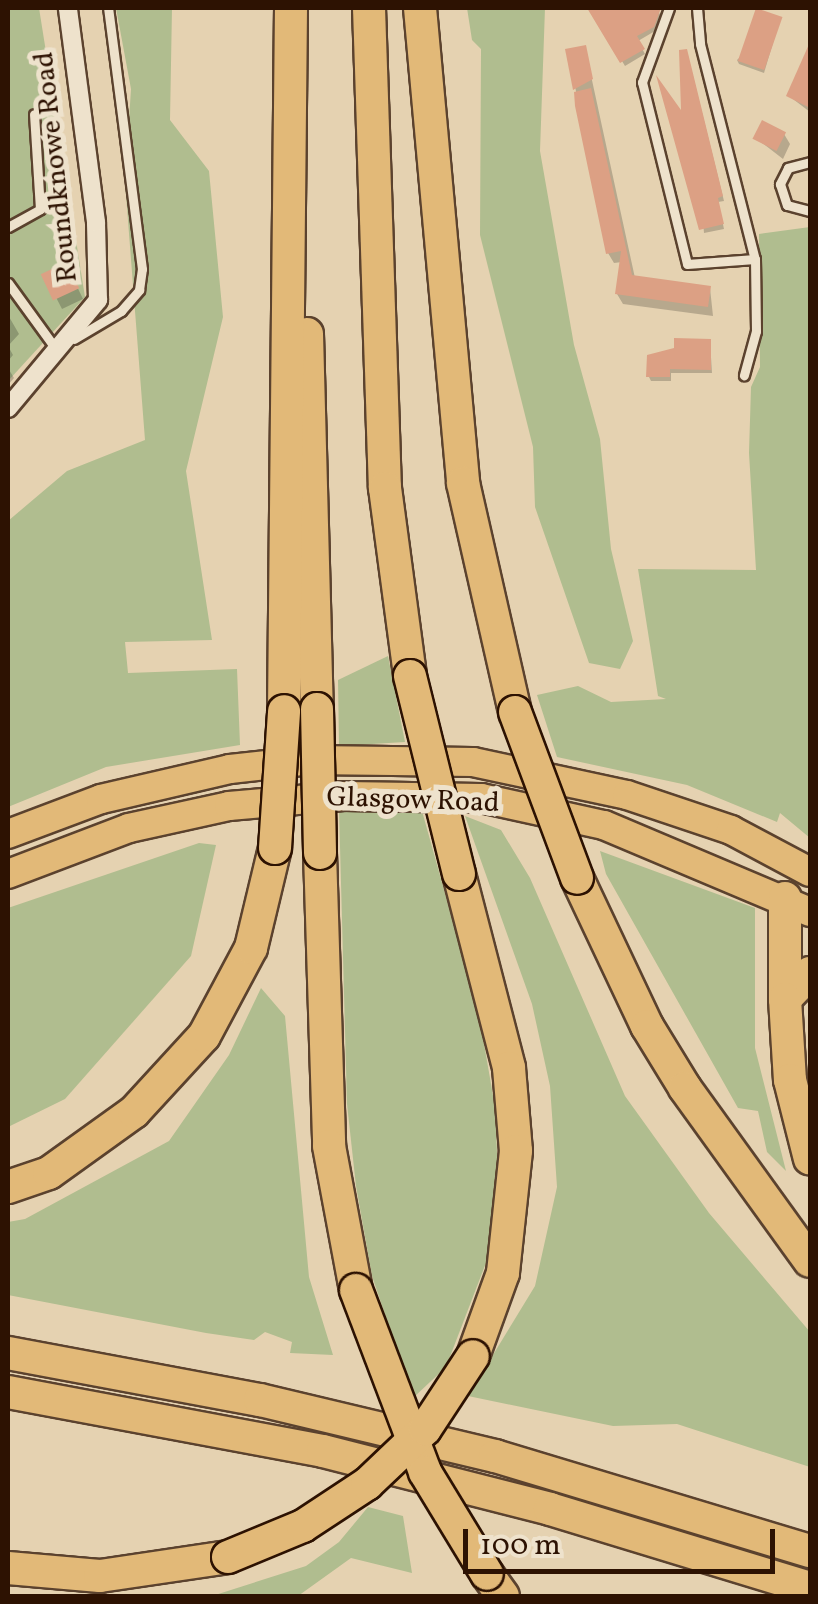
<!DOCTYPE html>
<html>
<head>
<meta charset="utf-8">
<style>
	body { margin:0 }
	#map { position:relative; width:818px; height:1604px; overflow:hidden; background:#e5d2b1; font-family:Vollkorn,serif }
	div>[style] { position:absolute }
	.green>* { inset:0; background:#b0bd8f }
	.shadow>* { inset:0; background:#0003 }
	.building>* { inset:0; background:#dca084; transform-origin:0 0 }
	.roads { filter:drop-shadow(2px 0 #5b422e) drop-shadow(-2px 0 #5b422e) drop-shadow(0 2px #5b422e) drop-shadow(0 -2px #5b422e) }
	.lane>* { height:9px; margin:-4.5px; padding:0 4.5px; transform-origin:4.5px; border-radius:4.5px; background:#eee2cc }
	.street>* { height:18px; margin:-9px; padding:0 9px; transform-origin:9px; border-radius:9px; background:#eee2cc }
	.primary>* { height:28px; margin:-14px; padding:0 14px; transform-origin:14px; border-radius:14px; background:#e2b978 }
	.highway>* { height:32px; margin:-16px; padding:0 16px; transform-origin:16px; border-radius:16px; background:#e2b978 }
	.bridges { filter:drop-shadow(2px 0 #2d1202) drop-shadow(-2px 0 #2d1202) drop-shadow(0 2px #2d1202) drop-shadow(0 -2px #2d1202) }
	.highway-bridge>* { height:32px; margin:-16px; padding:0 16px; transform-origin:16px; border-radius:16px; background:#e2b978 }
	span { translate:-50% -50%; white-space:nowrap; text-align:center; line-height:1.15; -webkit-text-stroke:10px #eee2cc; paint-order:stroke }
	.street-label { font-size:28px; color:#2d1202 }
	.frame { position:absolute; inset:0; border:10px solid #2d1202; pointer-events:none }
	.scale { position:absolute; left:463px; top:1529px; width:312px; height:45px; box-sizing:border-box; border:5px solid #2d1202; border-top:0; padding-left:12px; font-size:30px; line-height:35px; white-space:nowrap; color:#2d1202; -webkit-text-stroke:8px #eee2cc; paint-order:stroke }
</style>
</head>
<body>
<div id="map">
	<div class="green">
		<div style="clip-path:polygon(8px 8px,39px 8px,85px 297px,8px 381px)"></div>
		<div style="clip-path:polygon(116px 8px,172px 8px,170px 120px,209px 171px,223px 317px,186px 471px,212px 640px,125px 642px,128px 673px,237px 669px,240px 745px,106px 767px,8px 807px,8px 521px,67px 471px,145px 440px,125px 182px,131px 89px)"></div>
		<div style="clip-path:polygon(467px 8px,545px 8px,540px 151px,574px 345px,600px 439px,611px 549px,633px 641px,620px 669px,589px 663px,535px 507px,533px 447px,480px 235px,481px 49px,472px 40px)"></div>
		<div style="clip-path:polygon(810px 227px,810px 838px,780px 813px,777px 822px,687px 785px,557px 757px,537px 695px,578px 686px,611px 702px,666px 699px,658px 696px,638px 569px,756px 570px,749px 453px,751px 387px,760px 367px,759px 234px)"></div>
		<div style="clip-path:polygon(388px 656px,405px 742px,339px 746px,338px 680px)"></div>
		<div style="clip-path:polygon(339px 809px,422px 811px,479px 1015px,495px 1107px,498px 1176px,489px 1255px,446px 1367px,413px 1398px,372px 1276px,356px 1186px,347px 1104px)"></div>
		<div style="clip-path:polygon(465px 816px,501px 830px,530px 878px,625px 1096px,709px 1213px,810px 1332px,810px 1467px,677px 1424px,613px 1426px,468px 1396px,535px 1286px,557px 1187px,550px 1086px,532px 1004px)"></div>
		<div style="clip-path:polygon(199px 843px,216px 845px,191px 956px,65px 1099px,8px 1127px,8px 908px)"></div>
		<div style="clip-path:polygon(600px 851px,755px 908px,755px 1048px,786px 1171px,767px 1152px,758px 1111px,738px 1108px,606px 874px)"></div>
		<div style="clip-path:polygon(261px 988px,285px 1016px,309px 1277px,333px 1355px,290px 1353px,292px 1342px,265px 1332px,254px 1340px,206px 1333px,8px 1295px,8px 1222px,25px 1219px,169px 1141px,229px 1055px)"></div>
		<div style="clip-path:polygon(368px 1507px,403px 1516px,412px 1573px,351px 1558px,298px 1596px,212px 1596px,306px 1566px,339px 1542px)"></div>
	</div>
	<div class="shadow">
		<div style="clip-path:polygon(590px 8px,656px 8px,661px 16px,655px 31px,638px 41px,645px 54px,625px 66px)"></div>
		<div style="clip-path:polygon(780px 19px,764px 73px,739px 64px,737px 60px)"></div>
		<div style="clip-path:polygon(585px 48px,635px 278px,710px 288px,713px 316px,623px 304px,617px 294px,622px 262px,614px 263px,608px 253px,568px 51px)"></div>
		<div style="clip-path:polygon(810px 48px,810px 112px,789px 96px)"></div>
		<div style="clip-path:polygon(688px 56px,724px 201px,718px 202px,724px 229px,704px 233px)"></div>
		<div style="clip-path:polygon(784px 134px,790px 144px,783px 159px,757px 139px)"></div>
		<div style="clip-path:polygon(45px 276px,72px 276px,83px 299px,62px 309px)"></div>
		<div style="clip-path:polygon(8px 315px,19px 334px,8px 346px,13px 355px,8px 361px)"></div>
		<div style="clip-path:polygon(710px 341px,712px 373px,671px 373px,671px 381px,651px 381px,649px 377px)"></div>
		<div style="clip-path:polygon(8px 368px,14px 378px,8px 385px)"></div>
	</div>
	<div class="building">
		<div style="clip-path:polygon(587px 8px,661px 8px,654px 27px,637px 36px,645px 49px,620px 63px)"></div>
		<div style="left:756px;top:8px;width:28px;height:56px;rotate:19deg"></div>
		<div style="clip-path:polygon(810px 42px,810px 108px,786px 96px)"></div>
		<div style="clip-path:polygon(586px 45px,593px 79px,573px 90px,565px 49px)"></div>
		<div style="clip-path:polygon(687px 49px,723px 196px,718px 198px,724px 224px,699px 230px,656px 75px,681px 110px,679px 50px)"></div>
		<div style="clip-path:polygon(591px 88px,632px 275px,711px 286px,708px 307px,615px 294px,621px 251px,606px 254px,575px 106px,574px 92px)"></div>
		<div style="left:762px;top:120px;width:27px;height:21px;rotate:27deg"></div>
		<div style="left:67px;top:262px;width:29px;height:29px;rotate:65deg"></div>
		<div style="clip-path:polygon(674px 338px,711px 339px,711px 370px,670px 369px,670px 377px,646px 377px,647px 355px,674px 348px)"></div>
	</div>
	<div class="roads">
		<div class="lane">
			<div style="left:669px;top:8px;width:79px;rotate:110deg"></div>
			<div style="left:642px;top:82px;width:187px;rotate:76.1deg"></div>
			<div style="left:687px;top:264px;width:68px;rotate:-4.2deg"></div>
			<div style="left:697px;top:8px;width:36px;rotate:85deg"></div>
			<div style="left:700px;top:44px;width:222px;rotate:75.7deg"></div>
			<div style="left:755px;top:259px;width:72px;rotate:89.2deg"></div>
			<div style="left:756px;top:331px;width:46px;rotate:105.3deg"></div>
			<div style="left:810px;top:162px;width:23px;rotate:165deg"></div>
			<div style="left:788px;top:168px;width:18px;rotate:117deg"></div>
			<div style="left:780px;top:184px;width:22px;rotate:72deg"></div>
			<div style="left:787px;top:205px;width:24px;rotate:15deg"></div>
			<div style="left:8px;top:227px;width:37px;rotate:-29deg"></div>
			<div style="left:40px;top:209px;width:95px;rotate:-93.6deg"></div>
			<div style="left:8px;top:283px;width:82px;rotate:54deg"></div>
			<div style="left:74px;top:339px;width:55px;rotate:-30.8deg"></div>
			<div style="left:121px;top:311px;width:28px;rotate:-49deg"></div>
			<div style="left:139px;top:290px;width:21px;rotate:-82deg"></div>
			<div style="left:142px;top:269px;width:263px;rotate:-97.4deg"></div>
		</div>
		<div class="street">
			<div style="left:8px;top:408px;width:141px;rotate:-50.2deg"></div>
			<div style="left:98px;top:300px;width:78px;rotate:-91.5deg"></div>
			<div style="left:96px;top:222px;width:216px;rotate:-97.5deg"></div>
		</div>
		<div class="primary">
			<div style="left:8px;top:834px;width:99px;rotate:-20.6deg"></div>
			<div style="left:101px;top:799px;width:132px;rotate:-13.1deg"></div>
			<div style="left:230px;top:769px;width:81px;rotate:-6.3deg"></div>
			<div style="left:311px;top:760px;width:162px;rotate:0.7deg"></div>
			<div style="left:473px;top:762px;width:157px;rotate:12.1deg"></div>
			<div style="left:627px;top:795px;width:110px;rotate:18.6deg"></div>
			<div style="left:731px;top:830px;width:89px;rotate:28deg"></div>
			<div style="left:8px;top:874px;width:129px;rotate:-20.8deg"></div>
			<div style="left:129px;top:828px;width:102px;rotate:-12.4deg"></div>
			<div style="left:229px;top:806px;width:115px;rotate:-5deg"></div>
			<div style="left:344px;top:796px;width:137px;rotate:0.8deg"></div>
			<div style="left:481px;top:798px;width:126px;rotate:12.4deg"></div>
			<div style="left:604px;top:825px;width:224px;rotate:22.9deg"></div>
		</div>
		<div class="highway">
			<div style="left:369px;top:8px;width:480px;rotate:88.1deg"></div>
			<div style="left:385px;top:488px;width:190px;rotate:82.4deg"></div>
			<div style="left:420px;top:8px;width:477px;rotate:84.8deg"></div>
			<div style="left:463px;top:483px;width:235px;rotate:77.2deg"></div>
			<div style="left:307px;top:334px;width:375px;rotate:88.5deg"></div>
			<div style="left:284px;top:711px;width:703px;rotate:-89.43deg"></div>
			<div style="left:320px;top:853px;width:293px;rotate:88.2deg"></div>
			<div style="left:329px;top:1146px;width:147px;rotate:79.4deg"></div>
			<div style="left:459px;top:874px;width:200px;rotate:75.5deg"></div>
			<div style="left:509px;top:1068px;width:83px;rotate:85.2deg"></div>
			<div style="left:516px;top:1151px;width:123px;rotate:96.1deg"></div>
			<div style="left:503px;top:1273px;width:88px;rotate:109.9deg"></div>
			<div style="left:577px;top:878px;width:164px;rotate:64.7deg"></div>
			<div style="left:647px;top:1026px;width:73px;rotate:58.5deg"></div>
			<div style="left:685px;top:1088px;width:213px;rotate:54.2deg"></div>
			<div style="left:785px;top:898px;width:101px;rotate:90deg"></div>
			<div style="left:810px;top:973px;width:36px;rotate:134deg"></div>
			<div style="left:785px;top:999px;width:81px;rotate:86.5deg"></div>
			<div style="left:790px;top:1080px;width:81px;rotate:75.8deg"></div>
			<div style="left:8px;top:1187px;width:43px;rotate:-18.9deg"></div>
			<div style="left:49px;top:1173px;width:105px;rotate:-35.7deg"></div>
			<div style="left:134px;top:1112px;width:103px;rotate:-47.4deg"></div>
			<div style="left:204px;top:1036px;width:100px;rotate:-61.9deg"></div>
			<div style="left:251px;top:948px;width:103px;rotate:-76.5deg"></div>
			<div style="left:8px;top:1353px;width:256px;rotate:10.6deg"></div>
			<div style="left:260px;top:1400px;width:242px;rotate:13.4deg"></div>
			<div style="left:495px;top:1456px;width:329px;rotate:16.8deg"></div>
			<div style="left:8px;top:1392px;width:320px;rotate:10.6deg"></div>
			<div style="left:323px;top:1451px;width:234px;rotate:14.3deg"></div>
			<div style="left:550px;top:1509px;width:272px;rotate:16.9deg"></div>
			<div style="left:8px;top:1568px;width:92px;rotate:5deg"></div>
			<div style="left:100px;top:1576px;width:129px;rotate:-8.4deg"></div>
			<div style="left:487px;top:1574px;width:27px;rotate:54deg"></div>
		</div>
	</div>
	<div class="bridges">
		<div class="highway-bridge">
			<div style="left:410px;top:676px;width:204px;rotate:76.1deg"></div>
			<div style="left:317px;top:709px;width:144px;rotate:88.8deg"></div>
			<div style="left:515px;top:712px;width:177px;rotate:69.5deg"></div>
			<div style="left:275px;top:848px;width:137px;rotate:-86.2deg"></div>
			<div style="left:356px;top:1290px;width:195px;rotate:69.2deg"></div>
			<div style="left:425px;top:1472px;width:119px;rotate:58.7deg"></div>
			<div style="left:228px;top:1557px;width:81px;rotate:-22.5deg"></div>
			<div style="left:303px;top:1526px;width:77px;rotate:-33.3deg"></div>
			<div style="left:367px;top:1484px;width:80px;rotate:-43.5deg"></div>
			<div style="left:425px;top:1429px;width:87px;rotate:-56.7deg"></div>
		</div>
	</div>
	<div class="street-label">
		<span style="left:57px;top:167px;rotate:-96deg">Roundknowe Road</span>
		<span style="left:413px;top:801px;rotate:2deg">Glasgow Road</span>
	</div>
	<div class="frame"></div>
	<div class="scale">100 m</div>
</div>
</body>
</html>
